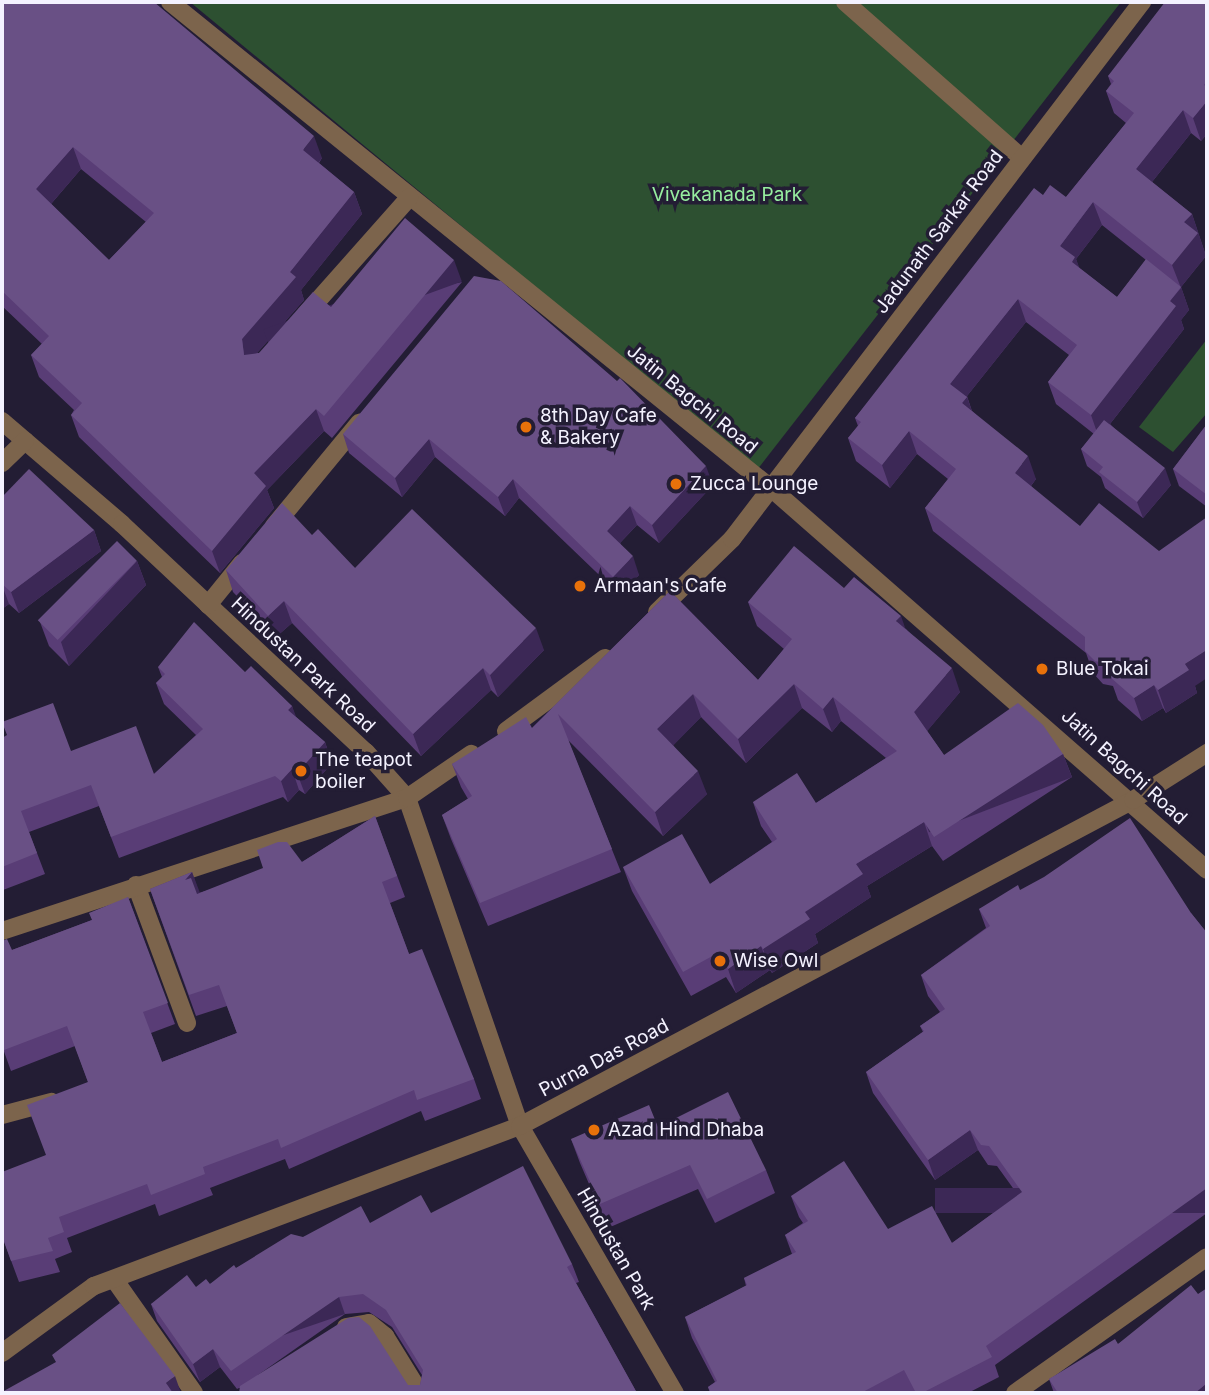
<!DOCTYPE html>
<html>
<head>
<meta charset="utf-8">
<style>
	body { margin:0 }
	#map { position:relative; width:1209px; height:1395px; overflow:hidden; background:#231d34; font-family:Inter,sans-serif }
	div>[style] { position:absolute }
	.green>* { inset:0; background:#2d5031 }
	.minor>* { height:18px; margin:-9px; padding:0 9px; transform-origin:9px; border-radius:9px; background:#7c644c }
	.wall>* { inset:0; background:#593d76 }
	.shaded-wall>* { inset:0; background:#3c2856; transform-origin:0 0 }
	.building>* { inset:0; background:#695085; transform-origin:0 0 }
	.dots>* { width:19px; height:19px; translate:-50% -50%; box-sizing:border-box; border:4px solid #231d34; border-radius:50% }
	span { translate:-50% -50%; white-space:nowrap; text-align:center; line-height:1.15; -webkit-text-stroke:7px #231d34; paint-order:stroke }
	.park-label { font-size:19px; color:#97eea0 }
	.street-label { font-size:19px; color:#f4f2ff }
	.poi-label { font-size:19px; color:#f4f2ff }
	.left { translate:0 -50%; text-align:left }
	.frame { position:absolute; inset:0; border:4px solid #f4f2ff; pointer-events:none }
</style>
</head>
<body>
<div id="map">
	<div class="green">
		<div style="clip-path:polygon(190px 2px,1121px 2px,757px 470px)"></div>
		<div style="clip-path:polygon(1207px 339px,1207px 413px,1173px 452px,1139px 427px)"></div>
	</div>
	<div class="minor">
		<div style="left:170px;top:2px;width:774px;rotate:38.97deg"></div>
		<div style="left:772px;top:489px;width:578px;rotate:41.21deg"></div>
		<div style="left:845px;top:2px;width:235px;rotate:41.4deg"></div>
		<div style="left:305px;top:315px;width:157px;rotate:-48.4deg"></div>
		<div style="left:2px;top:421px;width:158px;rotate:40.6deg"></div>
		<div style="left:122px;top:524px;width:334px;rotate:43.1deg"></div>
		<div style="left:366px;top:752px;width:62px;rotate:48.3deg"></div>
		<div style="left:407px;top:798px;width:347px;rotate:71deg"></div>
		<div style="left:520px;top:1126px;width:309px;rotate:59.9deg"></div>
		<div style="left:2px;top:463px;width:32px;rotate:-44deg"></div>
		<div style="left:274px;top:526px;width:134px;rotate:-50.5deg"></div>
		<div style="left:208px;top:605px;width:54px;rotate:-51deg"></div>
		<div style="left:657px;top:612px;width:105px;rotate:-44.2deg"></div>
		<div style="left:732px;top:539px;width:676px;rotate:-52.64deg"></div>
		<div style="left:506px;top:731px;width:123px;rotate:-36.4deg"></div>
		<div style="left:136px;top:885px;width:147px;rotate:69.7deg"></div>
		<div style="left:2px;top:931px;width:426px;rotate:-18.2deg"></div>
		<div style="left:407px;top:798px;width:78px;rotate:-34.5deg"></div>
		<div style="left:2px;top:1115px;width:51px;rotate:-14.9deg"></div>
		<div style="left:114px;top:1279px;width:139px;rotate:54.9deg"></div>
		<div style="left:346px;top:1327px;width:23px;rotate:-10deg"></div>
		<div style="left:369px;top:1323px;width:21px;rotate:39deg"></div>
		<div style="left:385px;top:1336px;width:67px;rotate:58.4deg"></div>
		<div style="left:2px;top:1353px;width:114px;rotate:-36.1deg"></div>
		<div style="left:94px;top:1286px;width:455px;rotate:-20.6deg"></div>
		<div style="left:520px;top:1126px;width:694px;rotate:-28deg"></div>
		<div style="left:1133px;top:800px;width:88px;rotate:-32.4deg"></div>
		<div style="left:1015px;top:1393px;width:235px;rotate:-35.3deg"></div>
	</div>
	<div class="wall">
		<div style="clip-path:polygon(evenodd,2px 2px,322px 158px,319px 163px,354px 192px,362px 214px,301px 290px,304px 300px,257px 353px,259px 353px,331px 307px,462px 282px,332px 438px,324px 431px,267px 490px,274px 508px,220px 573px,79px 437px,71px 415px,74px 410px,39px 377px,31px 355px,42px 344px,2px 306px,2px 2px,81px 169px,146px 222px,109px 260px,51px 204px,81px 169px)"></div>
		<div style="clip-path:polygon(evenodd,1207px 2px,1207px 134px,1201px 141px,1191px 133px,1152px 182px,1192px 214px,1206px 256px,1181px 287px,1189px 310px,1181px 320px,1184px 329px,1110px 424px,1171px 485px,1143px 518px,1105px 488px,1101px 477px,1087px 466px,1081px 449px,1094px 434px,1056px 404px,1048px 382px,1069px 355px,1026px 322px,967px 396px,972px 411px,1036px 479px,1031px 486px,1195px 686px,1197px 693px,1166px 713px,1163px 708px,1142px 721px,1118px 700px,1113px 686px,1103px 684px,1093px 673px,1086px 653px,933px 531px,925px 508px,948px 479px,917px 454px,890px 488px,856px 461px,848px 438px,858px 426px,855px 418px,1043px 195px,1066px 197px,1126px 123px,1114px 113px,1106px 91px,1111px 84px,1108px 76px,1207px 2px,1102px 225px,1146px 260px,1117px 297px,1079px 268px,1076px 259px,1102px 225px)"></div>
		<div style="clip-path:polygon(617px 381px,713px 485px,659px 543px,637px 525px,620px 543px,639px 575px,620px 595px,519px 498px,505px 516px,435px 457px,402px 497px,349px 453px,343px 434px)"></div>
		<div style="clip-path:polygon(1207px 424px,1207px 507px,1179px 486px,1173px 469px)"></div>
		<div style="clip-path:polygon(2px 497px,94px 530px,101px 551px,19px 613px,9px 604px,2px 609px)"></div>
		<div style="clip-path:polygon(312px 535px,355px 568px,544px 650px,498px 697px,491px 690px,421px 756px,292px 623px,276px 637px,233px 592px,226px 570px)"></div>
		<div style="clip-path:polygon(137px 561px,146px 585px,69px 666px,49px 646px,40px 622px)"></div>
		<div style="clip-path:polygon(844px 588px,906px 629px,960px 692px,927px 731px,944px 755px,1063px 754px,1072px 777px,943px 861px,932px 846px,867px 886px,871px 897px,815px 934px,818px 943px,772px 973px,770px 970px,736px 993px,726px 977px,691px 996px,632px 891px,623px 867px,710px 884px,772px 842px,761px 826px,753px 802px,816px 803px,886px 758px,841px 721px,832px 732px,802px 708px,746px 763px,701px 717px,673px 745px,707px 794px,663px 836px,568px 740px,621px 872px,488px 926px,451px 839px,442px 815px,468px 799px,461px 787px,452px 764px,532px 728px,670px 591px,758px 680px,784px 649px,757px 626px,748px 602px)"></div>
		<div style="clip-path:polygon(158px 667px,245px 672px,292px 706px,295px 716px,325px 742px,332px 763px,305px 794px,299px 790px,288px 802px,283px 797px,119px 858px,99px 806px,29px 832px,45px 874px,3px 890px,2px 886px,2px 738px,71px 751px,154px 774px,196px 735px,164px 704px,156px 683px,162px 677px)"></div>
		<div style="clip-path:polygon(375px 816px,405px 897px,390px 903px,409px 954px,474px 1079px,481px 1099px,425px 1121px,421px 1111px,289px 1169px,285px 1159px,210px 1188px,213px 1195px,159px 1216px,155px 1204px,67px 1238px,72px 1252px,55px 1259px,60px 1272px,19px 1282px,2px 1236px,46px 1155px,88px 1082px,75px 1046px,11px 1071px,2px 1046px,12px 950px,92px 920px,128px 897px,175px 1024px,151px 1033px,162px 1062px,237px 1033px,227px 1006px,196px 1016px,150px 889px,192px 872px,199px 893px,302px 862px)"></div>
		<div style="clip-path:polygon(1020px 890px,1191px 913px,1207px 933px,1207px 1213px,995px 1365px,999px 1377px,968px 1393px,912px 1393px,911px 1391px,906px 1393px,710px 1393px,708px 1387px,715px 1382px,692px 1338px,685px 1317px,746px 1286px,744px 1278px,792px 1254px,785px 1235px,803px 1223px,799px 1217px,791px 1196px,888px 1229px,952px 1243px,1018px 1195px,997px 1166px,988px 1165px,978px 1150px,935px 1180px,873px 1093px,866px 1072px,923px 1032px,920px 1026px,940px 1012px,928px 996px,921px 975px,986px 928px,979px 909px)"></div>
		<div style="clip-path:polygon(658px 1127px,766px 1170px,775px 1193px,715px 1223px,698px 1189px,608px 1228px,580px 1163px,571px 1139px)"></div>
		<div style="clip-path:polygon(evenodd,431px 1213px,572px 1264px,579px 1282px,576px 1283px,637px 1393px,239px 1388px,237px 1389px,220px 1367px,200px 1382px,157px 1321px,151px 1304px,196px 1287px,210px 1284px,236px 1268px,303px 1237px,370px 1223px,431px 1213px,369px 1312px,392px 1327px,422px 1375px,420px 1385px,408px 1385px,258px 1375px,345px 1314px,369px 1312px)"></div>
		<div style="clip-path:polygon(1198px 1294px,1207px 1393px,1054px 1393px,1049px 1379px,1118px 1344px)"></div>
	</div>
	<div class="shaded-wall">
		<div style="clip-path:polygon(1207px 101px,1207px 134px,1201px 141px,1193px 118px)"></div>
		<div style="clip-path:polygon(1183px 110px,1191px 133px,1144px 192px,1136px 169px)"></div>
		<div style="clip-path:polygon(314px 136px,322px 158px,311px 172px,303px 150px)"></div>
		<div style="clip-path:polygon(73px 147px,81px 169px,44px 212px,36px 189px)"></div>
		<div style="clip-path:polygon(354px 192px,362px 214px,301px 290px,304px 300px,250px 361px,244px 355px,242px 339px,290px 272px)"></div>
		<div style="clip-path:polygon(1093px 202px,1102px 225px,1076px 259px,1084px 280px,1060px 246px)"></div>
		<div style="clip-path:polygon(1192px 214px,1206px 256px,1181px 287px,1189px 310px,1181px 320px,1184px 329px,1099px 438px,1091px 415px,1170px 301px,1181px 288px,1172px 265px,1184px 222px)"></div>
		<div style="left:454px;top:260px;width:23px;height:203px;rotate:70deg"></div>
		<div style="clip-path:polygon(1018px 299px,1026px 322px,959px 406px,950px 384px)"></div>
		<div style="clip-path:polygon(967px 397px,975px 420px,962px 403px)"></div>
		<div style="clip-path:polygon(316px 409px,324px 431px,267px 490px,274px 508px,220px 573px,212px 551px,254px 473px)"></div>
		<div style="clip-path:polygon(909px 431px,917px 454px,890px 488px,882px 465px)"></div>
		<div style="clip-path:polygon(429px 439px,435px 457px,402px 497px,395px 478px)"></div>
		<div style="clip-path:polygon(1028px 456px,1036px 479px,1023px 496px,1015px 473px)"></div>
		<div style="clip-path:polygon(706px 466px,713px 485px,659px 543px,652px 525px)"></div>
		<div style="clip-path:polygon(1165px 468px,1171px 485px,1143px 518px,1137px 502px)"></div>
		<div style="clip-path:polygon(513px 479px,519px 498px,505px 516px,498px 497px)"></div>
		<div style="clip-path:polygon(630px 506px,637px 525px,614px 549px,607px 531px)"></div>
		<div style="clip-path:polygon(94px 530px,101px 551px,19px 613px,11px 592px)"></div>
		<div style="clip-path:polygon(633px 556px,639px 575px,620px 595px,613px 577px)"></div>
		<div style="clip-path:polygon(137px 561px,146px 585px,69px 666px,61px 642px)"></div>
		<div style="clip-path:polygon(2px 585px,9px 604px,2px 609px)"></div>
		<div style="clip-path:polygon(284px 601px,292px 623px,276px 637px,268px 616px)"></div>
		<div style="clip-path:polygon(901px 616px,909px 639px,896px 621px)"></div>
		<div style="clip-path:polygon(536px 628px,544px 650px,498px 697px,490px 675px)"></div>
		<div style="clip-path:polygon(1207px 650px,1207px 678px,1195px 686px,1197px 693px,1166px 713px,1158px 690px,1185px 664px)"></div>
		<div style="clip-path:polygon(483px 668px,491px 690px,421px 756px,413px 734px)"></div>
		<div style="clip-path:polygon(952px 668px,960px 692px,923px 736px,914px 712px)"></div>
		<div style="clip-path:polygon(794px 684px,802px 708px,746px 763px,738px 739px)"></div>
		<div style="clip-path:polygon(1154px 685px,1163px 708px,1142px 721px,1134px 698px)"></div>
		<div style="clip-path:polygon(693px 694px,701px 717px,666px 753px,657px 729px)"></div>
		<div style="clip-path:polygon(833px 697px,841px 721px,832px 732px,823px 709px)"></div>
		<div style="clip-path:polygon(292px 706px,300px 727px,288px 710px)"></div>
		<div style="clip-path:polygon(325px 742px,332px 763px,305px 794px,297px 773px)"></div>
		<div style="left:1063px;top:754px;width:25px;height:153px;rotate:69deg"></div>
		<div style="clip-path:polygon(292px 769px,299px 790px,288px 802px,281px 781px)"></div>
		<div style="clip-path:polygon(698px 771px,707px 794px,663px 836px,655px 812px)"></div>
		<div style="clip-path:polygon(924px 822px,932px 846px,867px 886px,871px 897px,815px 934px,818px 943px,772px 973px,763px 949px,856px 864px)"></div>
		<div style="clip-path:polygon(192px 872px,200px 893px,193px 901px,185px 880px)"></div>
		<div style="clip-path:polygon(761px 946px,770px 970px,736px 993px,728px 969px)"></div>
		<div style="clip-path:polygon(970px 1130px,978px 1150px,935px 1180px,928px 1160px)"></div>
		<div style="left:1207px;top:1188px;width:25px;height:272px;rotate:90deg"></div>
		<div style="left:339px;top:1297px;width:18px;height:131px;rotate:71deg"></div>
		<div style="clip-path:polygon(213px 1349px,220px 1367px,200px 1382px,193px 1364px)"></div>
		<div style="clip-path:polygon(175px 1376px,181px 1393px,169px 1393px,166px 1383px)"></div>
		<div style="clip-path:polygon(1207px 1383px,1207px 1393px,1195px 1393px)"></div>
	</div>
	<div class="building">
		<div style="clip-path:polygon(evenodd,2px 2px,154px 2px,314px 136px,303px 150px,354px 192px,290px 272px,296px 277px,242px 339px,244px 355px,259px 353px,313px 292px,331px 307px,405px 218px,454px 260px,324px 416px,316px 409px,254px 473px,266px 486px,212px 551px,71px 415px,82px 403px,31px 355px,49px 336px,2px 291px,2px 2px,73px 147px,154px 213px,109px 260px,36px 189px,73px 147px)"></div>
		<div style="clip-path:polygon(1165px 2px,1207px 2px,1207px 81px,1204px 85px,1207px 87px,1207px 101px,1193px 118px,1183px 110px,1136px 169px,1192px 214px,1184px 222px,1198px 233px,1172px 265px,1093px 202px,1060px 246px,1075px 257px,1072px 262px,1117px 297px,1146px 259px,1181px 287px,1170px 301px,1176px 306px,1091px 415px,1048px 382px,1077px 345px,1018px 299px,950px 384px,967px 397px,962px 403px,1028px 456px,1015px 473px,1080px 526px,1099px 503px,1159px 551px,1207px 517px,1207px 650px,1185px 664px,1189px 670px,1158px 690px,1154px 685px,1134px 698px,1110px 677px,1107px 664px,1095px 661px,1085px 651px,1085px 637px,925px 508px,956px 469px,909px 431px,882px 465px,848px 438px,861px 422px,855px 418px,1034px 188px,1043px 195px,1050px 185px,1066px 197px,1134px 113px,1106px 91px,1114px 81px,1108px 76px)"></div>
		<div style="clip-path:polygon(474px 276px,501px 281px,617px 381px,620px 378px,706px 466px,652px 525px,630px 506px,607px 531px,633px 556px,613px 577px,513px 479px,498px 497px,429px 439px,395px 478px,343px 434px)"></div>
		<div style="clip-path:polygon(1104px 420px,1165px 468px,1137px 502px,1099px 472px,1103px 467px,1081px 449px)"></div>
		<div style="clip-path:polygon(1207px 424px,1207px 495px,1173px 469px)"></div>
		<div style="clip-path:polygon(29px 469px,94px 530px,11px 592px,2px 584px,2px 497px)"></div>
		<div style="clip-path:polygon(282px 503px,312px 535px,318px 529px,355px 568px,412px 509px,536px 628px,490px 675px,483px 668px,413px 734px,284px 601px,268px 616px,226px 570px)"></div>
		<div style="left:117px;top:541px;width:28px;height:112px;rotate:45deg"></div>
		<div style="clip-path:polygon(794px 546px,844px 588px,854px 577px,901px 616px,896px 621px,952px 668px,914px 712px,944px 755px,1018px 703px,1043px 725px,1063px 754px,934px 837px,924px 822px,856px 864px,863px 874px,805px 912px,810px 919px,763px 949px,761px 946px,728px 969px,718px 953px,683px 972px,623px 867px,682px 834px,710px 884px,777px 839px,753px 802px,797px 773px,816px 803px,897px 751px,833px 697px,823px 709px,794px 684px,738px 739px,693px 694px,657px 729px,698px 771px,655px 812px,558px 714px,612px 849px,480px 903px,442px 815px,472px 796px,452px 764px,526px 717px,532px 728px,670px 591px,758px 680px,792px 639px,748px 602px)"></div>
		<div style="clip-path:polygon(194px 622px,245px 672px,251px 666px,292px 706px,288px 710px,325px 742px,297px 773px,292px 769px,281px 781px,275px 776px,111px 837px,91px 785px,21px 811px,37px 853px,2px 867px,2px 738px,7px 735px,2px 722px,53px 703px,71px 751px,136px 726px,154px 774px,203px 729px,156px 683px,165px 674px,158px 667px)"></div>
		<div style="clip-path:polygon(375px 816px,397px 876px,382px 882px,409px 954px,422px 949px,474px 1079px,417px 1100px,414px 1090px,281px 1148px,278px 1139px,203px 1167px,205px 1174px,151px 1195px,147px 1184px,59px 1217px,64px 1232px,48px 1238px,53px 1251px,11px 1261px,2px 1236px,2px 1172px,46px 1155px,27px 1105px,88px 1082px,67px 1026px,4px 1050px,2px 1045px,2px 941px,7px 939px,12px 950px,92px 920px,89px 913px,128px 897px,168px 1003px,143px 1012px,162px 1062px,237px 1033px,219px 985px,189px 995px,150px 889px,192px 872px,185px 880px,191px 878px,197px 894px,263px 868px,257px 850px,278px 842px,287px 842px,302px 862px)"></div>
		<div style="clip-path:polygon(1130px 818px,1191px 913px,1207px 933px,1207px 1188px,986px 1346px,992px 1357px,922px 1393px,916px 1393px,904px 1370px,861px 1393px,711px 1393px,708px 1387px,717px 1381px,685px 1317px,747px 1285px,744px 1278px,796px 1252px,785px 1235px,808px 1221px,791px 1196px,844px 1161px,888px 1229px,932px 1206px,952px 1243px,1022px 1192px,989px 1146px,981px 1145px,970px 1130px,928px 1160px,866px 1072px,924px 1031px,920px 1026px,945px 1009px,921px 975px,990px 926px,979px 909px,1018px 885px,1020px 890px,1044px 877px)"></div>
		<div style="clip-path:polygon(728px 1092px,766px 1170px,707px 1199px,690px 1165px,600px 1204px,571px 1139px,649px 1105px,658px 1127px)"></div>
		<div style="clip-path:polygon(523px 1166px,572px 1264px,567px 1267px,637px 1393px,239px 1393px,240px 1386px,348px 1318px,359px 1317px,370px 1326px,408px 1385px,420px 1385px,423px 1370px,386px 1310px,363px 1294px,339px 1297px,231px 1371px,213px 1349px,193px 1364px,151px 1304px,187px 1275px,196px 1287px,206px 1279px,210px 1284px,234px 1265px,236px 1268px,291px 1234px,303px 1237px,361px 1206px,370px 1223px,421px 1195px,431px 1213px)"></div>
		<div style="clip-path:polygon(1191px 1285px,1198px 1294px,1207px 1288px,1207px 1383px,1195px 1393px,1058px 1393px,1049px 1379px,1115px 1339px,1118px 1344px)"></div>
		<div style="clip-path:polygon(120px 1303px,175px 1376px,166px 1383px,173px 1393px,2px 1393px,2px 1392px,56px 1362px,52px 1355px)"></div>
	</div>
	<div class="dots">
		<div style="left:526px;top:427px;background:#e8710a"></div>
		<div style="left:676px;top:484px;background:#e8710a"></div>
		<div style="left:580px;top:586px;background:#e8710a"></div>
		<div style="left:1042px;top:669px;background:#e8710a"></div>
		<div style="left:301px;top:771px;background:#e8710a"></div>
		<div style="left:720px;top:961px;background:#e8710a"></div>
		<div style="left:594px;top:1130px;background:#e8710a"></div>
	</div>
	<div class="park-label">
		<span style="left:727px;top:195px">Vivekanada Park</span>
	</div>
	<div class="street-label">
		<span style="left:939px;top:232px;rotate:-53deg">Jadunath Sarkar Road</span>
		<span style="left:692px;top:399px;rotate:39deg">Jatin Bagchi Road</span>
		<span style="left:303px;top:665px;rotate:43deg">Hindustan Park Road</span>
		<span style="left:1124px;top:767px;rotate:42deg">Jatin Bagchi Road</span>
		<span style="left:604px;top:1058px;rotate:-28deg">Purna Das Road</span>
		<span style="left:616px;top:1249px;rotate:60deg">Hindustan Park</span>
	</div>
	<div class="poi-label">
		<span class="left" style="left:540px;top:427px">8th Day Cafe<br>&amp; Bakery</span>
		<span class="left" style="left:690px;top:484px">Zucca Lounge</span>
		<span class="left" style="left:594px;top:586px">Armaan's Cafe</span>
		<span class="left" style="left:1056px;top:669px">Blue Tokai</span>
		<span class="left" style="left:315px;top:771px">The teapot<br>boiler</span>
		<span class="left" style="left:734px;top:961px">Wise Owl</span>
		<span class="left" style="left:608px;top:1130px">Azad Hind Dhaba</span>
	</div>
	<div class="frame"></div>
</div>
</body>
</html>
